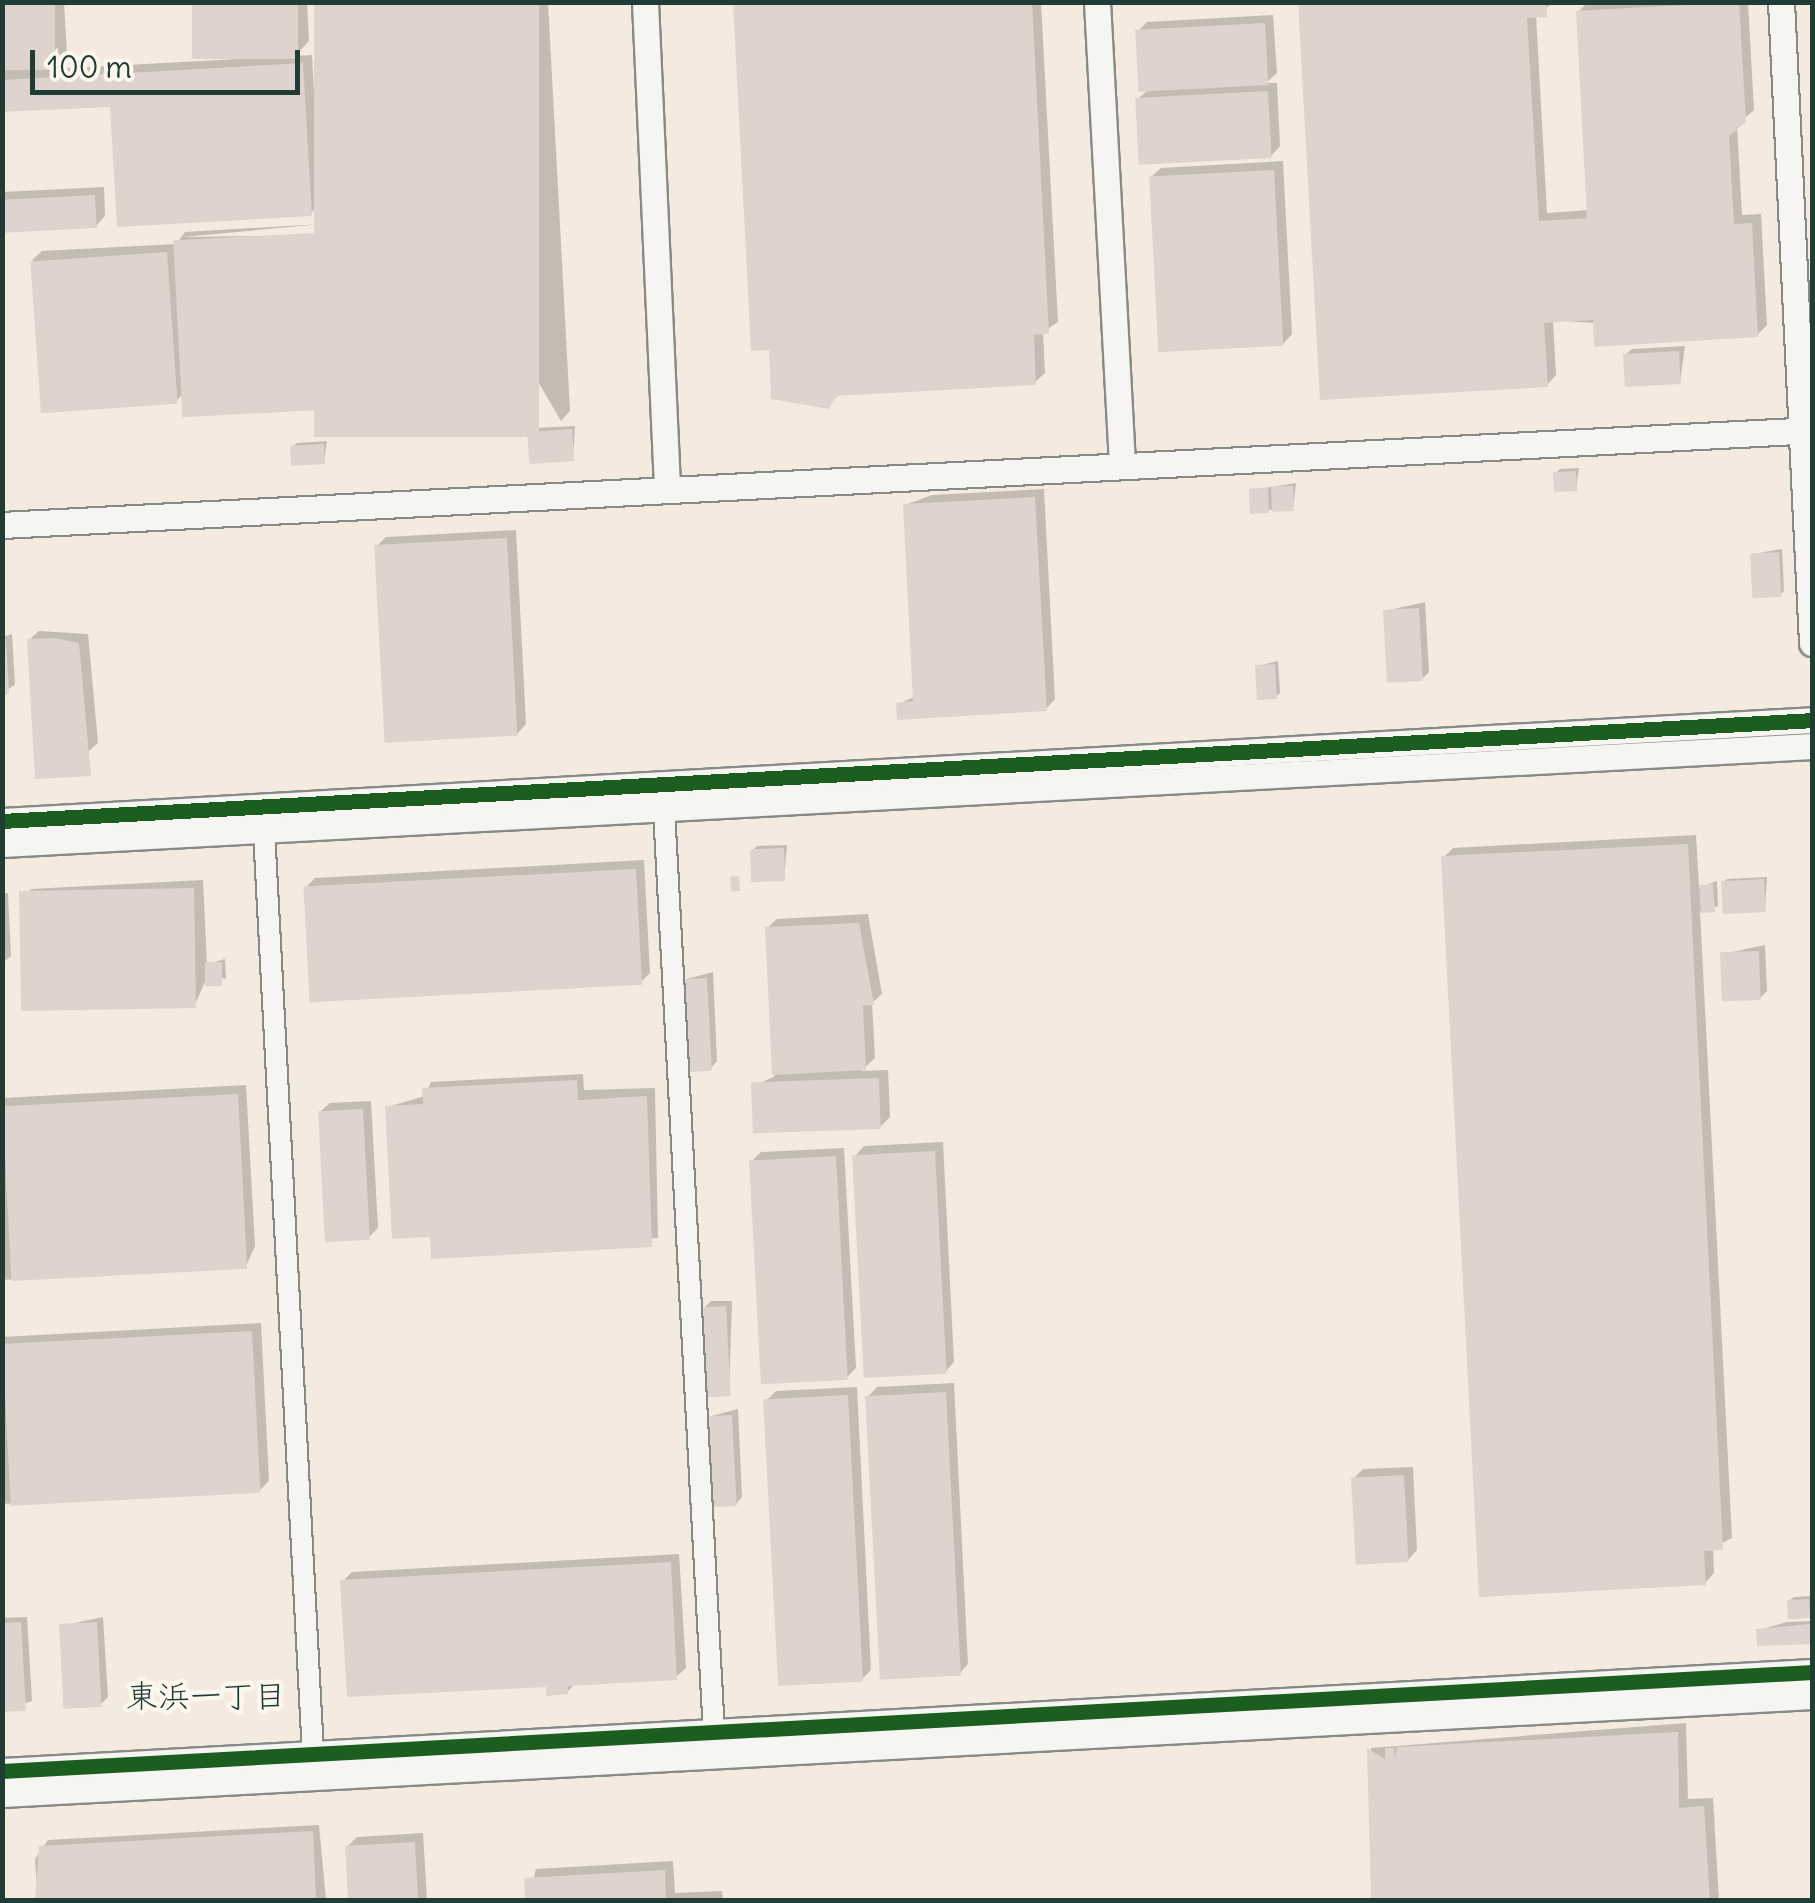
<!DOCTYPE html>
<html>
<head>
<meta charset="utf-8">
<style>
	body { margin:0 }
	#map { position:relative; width:1815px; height:1903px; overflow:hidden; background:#f8f6f0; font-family:Delius,"Klee One",sans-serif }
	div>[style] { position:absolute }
	.built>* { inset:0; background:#f5eae0; transform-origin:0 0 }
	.shadow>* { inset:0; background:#0003 }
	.building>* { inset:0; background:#dfd3cd; transform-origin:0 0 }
	.roads { filter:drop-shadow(2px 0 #868b86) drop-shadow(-2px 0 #868b86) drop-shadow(0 2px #868b86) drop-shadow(0 -2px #868b86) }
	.minor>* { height:20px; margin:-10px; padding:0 10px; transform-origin:10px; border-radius:10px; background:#f6f5f1 }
	.tertiary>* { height:25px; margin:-12.5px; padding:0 12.5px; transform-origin:12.5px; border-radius:12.5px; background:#f6f5f1 }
	.cycleway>* { height:15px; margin:-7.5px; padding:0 7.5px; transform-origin:7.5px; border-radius:7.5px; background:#1b5e20 }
	span { translate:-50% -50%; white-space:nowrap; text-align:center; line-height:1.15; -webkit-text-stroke:9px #fbf7ec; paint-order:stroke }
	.neighbourhood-label { font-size:32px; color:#1f3d34 }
	.frame { position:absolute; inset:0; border:5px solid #1f3d34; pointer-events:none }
	.scale { position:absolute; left:30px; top:50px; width:270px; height:45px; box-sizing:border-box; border:5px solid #1f3d34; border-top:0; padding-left:12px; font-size:30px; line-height:35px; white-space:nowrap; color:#1f3d34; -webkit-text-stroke:8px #fbf7ec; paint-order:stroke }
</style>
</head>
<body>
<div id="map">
	<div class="built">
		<div style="left:3px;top:3px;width:1809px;height:1897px"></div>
	</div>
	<div class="shadow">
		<div style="clip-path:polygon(2px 2px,64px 2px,67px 55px,53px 69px,291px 56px,194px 2px,307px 2px,309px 41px,295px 56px,312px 55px,320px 204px,310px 214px,113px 104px,2px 110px)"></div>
		<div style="clip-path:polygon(317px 2px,548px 2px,570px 411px,561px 421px)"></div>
		<div style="clip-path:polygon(735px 2px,1041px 2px,1058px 322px,1043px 332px,1045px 373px,1035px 382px,840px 393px,828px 406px)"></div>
		<div style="clip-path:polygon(1301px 2px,1555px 2px,1536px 15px,1547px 213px,1589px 210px,1578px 12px,1588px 2px,1748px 2px,1754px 110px,1737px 125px,1742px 215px,1761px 214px,1767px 325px,1757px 335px,1553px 320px,1556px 375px,1547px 385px)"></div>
		<div style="clip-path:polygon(1273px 15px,1277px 73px,1266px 83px,1277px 83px,1280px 146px,1271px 156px,1138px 99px,1149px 89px,1138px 31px,1147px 22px)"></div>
		<div style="clip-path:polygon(1283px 161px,1292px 334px,1283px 344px,1151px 177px,1161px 168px)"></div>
		<div style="clip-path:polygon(104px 187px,105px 216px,96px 226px,2px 231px,2px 192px)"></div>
		<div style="clip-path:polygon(322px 224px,182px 237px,323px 235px,332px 398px,322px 408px,186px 391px,176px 401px,32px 260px,42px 251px,176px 244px,185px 232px)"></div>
		<div style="clip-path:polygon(1685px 346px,1680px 382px,1625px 355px,1632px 349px)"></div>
		<div style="clip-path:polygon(575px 426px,573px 459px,530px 432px,534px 428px)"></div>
		<div style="clip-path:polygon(327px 441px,324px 462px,292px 447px,297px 443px)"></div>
		<div style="clip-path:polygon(1579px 468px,1576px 489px,1556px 473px,1560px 469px)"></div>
		<div style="clip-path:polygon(1296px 483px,1293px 509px,1268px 510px,1252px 490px)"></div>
		<div style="clip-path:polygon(1044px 489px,1055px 699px,1046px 709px,899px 704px,916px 696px,905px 505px,932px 495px)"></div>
		<div style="clip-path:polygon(516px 530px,526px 724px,517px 734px,377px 546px,386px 537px)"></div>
		<div style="clip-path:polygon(1782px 549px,1784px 591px,1780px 595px,1753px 554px)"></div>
		<div style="clip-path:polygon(1425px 602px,1429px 672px,1422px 679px,1385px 611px)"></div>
		<div style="clip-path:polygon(39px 631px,88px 634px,98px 743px,87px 753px,90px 773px,29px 640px)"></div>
		<div style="clip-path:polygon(12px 634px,15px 685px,2px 692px,2px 637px)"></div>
		<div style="clip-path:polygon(1278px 661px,1280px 693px,1276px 697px,1258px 666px)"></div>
		<div style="clip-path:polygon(1696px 835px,1699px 888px,1717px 881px,1718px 906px,1700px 911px,1732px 1538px,1713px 1548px,1714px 1573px,1705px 1583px,1444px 857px,1453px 848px)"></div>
		<div style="clip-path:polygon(787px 845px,784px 878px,753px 850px,757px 846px)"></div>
		<div style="clip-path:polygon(644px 860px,650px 973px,641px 982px,305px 888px,315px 878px)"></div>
		<div style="clip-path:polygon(1767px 877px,1765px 909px,1723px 883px,1727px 879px)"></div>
		<div style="clip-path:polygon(203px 880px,207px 964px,225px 959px,226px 979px,208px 974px,195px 1005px,21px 899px,31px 889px)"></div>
		<div style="clip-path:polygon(8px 893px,11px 956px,2px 963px,2px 894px)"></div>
		<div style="clip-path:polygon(868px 914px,882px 994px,872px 1003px,875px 1058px,861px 1071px,888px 1070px,890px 1117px,880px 1127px,754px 1086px,775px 1076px,767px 928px,777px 919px)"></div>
		<div style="clip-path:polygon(1765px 945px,1767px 991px,1760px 998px,1723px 954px)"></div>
		<div style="clip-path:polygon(713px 972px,717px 1061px,711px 1068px,683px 980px)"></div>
		<div style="clip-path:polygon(583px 1074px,584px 1090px,655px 1088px,658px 1238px,438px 1246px,387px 1107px,425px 1096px,431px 1082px)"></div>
		<div style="clip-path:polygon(246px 1085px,255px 1246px,246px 1266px,2px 1280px,2px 1098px)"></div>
		<div style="clip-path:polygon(371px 1101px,378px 1228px,369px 1237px,320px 1112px,330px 1103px)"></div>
		<div style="clip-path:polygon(943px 1142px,954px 1362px,945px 1372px,855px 1156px,864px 1146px)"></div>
		<div style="clip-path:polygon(844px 1148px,856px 1368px,846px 1378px,752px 1161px,761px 1152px)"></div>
		<div style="clip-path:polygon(711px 1301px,732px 1301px,729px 1393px,704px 1308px)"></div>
		<div style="clip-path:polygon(261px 1323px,269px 1481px,260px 1490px,2px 1504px,2px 1337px)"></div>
		<div style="clip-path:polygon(954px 1383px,968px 1664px,959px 1674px,868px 1397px,877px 1387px)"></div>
		<div style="clip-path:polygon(857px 1387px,871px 1670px,862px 1679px,766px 1401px,776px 1391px)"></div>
		<div style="clip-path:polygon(738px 1409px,742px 1497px,736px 1504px,708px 1417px)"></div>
		<div style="clip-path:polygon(1413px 1467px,1417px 1550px,1408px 1560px,1353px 1479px,1363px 1469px)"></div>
		<div style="clip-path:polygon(679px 1554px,686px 1668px,676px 1677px,576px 1683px,567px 1692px,343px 1581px,352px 1572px)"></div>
		<div style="clip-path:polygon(1812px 1596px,1809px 1615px,1789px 1601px,1794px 1597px)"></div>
		<div style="clip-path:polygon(27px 1617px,32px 1701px,2px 1710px,2px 1618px)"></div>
		<div style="clip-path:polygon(103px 1617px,108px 1697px,101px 1704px,61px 1626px)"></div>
		<div style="clip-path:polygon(1812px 1621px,1810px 1642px,1759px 1630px,1787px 1622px)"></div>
		<div style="clip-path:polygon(1686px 1723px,1688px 1799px,1713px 1798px,1719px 1900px,1376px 1900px,1371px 1748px)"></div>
		<div style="clip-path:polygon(319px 1825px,326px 1900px,38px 1900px,35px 1859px,48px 1840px)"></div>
		<div style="clip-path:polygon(423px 1833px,427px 1900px,350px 1900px,347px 1847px,357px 1837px)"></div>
		<div style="clip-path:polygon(673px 1861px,675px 1893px,722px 1891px,723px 1900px,528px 1900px,536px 1869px)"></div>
	</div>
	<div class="building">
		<div style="left:2px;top:2px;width:53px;height:68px"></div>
		<div style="left:192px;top:2px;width:106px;height:57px"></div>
		<div style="left:314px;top:2px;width:225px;height:435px"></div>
		<div style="clip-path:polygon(733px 2px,1032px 2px,1049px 334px,1034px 335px,1036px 385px,836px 396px,829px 409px,771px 399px,769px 350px,751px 351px)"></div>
		<div style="clip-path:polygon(1298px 2px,1546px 2px,1547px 17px,1527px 18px,1539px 221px,1587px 218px,1576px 11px,1739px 2px,1746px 122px,1729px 136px,1734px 224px,1752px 223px,1758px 337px,1594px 347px,1593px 320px,1544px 323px,1548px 387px,1320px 400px)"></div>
		<div style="left:1265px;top:23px;width:62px;height:130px;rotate:87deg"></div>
		<div style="clip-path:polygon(303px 63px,312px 216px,117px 227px,110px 107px,2px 112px,2px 80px)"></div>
		<div style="left:1268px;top:91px;width:67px;height:133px;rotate:87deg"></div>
		<div style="left:1274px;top:170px;width:176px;height:125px;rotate:87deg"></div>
		<div style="left:95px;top:195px;width:33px;height:93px;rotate:87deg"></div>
		<div style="left:314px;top:233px;width:177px;height:141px;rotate:87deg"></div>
		<div style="left:167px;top:252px;width:152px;height:137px;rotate:86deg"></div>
		<div style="left:1679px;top:351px;width:33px;height:56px;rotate:87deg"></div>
		<div style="left:572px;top:429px;width:32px;height:45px;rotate:86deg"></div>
		<div style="left:324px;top:444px;width:20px;height:34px;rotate:87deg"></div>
		<div style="left:1576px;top:471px;width:20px;height:23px;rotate:87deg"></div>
		<div style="left:1293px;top:486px;width:25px;height:22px;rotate:88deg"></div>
		<div style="left:1268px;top:488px;width:25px;height:19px;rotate:88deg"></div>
		<div style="clip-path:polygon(1035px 497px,1047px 711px,897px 720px,896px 703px,913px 701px,903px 504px)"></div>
		<div style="left:507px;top:538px;width:198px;height:133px;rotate:87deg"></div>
		<div style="left:1779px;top:552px;width:45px;height:29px;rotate:87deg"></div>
		<div style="left:1419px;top:608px;width:73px;height:36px;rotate:87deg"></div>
		<div style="clip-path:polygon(54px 638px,79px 643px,91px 776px,35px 779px,27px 639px)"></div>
		<div style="clip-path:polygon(2px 639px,6px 639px,9px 694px,2px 695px)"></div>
		<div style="left:1275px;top:664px;width:35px;height:20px;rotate:87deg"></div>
		<div style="clip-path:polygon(1688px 844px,1723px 1550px,1704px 1551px,1706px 1585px,1479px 1597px,1441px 856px)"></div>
		<div style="left:784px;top:848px;width:33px;height:34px;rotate:88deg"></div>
		<div style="left:636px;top:869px;width:116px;height:333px;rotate:87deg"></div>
		<div style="left:739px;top:876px;width:15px;height:9px;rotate:86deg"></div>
		<div style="left:1764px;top:879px;width:33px;height:43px;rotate:87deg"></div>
		<div style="left:1713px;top:884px;width:28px;height:14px;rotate:86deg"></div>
		<div style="left:194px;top:888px;width:120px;height:175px;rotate:89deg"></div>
		<div style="clip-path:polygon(859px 923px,874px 1005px,863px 1006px,866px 1070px,772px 1075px,765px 927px)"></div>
		<div style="left:1759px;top:951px;width:49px;height:39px;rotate:88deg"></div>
		<div style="left:205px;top:962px;width:17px;height:24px"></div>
		<div style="left:707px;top:978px;width:93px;height:27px;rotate:87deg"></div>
		<div style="left:879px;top:1078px;width:51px;height:128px;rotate:88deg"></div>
		<div style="clip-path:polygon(577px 1080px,578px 1100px,647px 1096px,652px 1247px,431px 1259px,430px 1237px,392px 1239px,385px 1106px,423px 1104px,422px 1088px)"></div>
		<div style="left:238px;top:1094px;width:175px;height:236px;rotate:87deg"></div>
		<div style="left:363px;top:1109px;width:131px;height:45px;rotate:87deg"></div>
		<div style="left:935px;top:1151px;width:223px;height:83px;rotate:87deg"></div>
		<div style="left:836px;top:1156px;width:224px;height:87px;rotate:87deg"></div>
		<div style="left:726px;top:1306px;width:90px;height:25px;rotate:87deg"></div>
		<div style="left:252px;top:1331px;width:162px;height:250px;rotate:87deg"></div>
		<div style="left:946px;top:1392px;width:284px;height:81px;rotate:87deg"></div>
		<div style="left:848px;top:1395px;width:287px;height:85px;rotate:87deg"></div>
		<div style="left:732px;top:1415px;width:91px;height:26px;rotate:87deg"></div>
		<div style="left:1404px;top:1475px;width:87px;height:53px;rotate:87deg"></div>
		<div style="clip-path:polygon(671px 1562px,677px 1680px,568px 1686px,568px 1694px,546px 1696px,546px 1687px,347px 1697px,340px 1580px)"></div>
		<div style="left:1809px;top:1599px;width:19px;height:22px;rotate:87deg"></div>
		<div style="clip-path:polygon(21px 1622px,26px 1711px,2px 1712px,2px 1623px)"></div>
		<div style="left:97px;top:1622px;width:85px;height:38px;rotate:87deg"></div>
		<div style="clip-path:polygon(1810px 1624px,1811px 1644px,1757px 1646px,1756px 1629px)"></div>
		<div style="clip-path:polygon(1678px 1732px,1679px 1808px,1704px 1806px,1710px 1900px,1371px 1900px,1367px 1748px,1385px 1759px,1385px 1748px,1394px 1748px,1395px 1758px,1397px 1747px)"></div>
		<div style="clip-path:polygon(313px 1831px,316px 1900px,35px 1900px,39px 1846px)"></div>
		<div style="left:415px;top:1842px;width:58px;height:70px;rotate:87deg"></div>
		<div style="clip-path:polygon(665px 1870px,666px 1900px,525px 1900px,524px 1878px)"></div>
	</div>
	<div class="roads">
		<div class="minor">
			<div style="left:664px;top:810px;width:923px;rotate:86.9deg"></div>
			<div style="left:264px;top:831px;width:924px;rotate:86.96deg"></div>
		</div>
		<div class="tertiary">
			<div style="left:645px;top:2px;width:487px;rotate:87.4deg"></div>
			<div style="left:1097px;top:2px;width:464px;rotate:86.9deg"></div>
			<div style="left:1781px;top:2px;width:642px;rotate:87.23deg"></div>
			<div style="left:2px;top:525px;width:1812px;rotate:-3deg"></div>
			<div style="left:2px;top:821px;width:1813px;rotate:-3.19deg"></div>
			<div style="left:2px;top:844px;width:1813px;rotate:-3.1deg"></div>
			<div style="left:2px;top:1771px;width:1813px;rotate:-3.13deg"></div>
			<div style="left:2px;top:1794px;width:1813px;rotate:-3.1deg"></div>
		</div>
	</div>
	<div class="cycleway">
		<div style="left:2px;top:821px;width:1813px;rotate:-3.19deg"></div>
		<div style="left:2px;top:1771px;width:1813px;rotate:-3.13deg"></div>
	</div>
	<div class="neighbourhood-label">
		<span style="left:206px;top:1696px">東浜一丁目</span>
	</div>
	<div class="frame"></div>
	<div class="scale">100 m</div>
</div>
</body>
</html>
